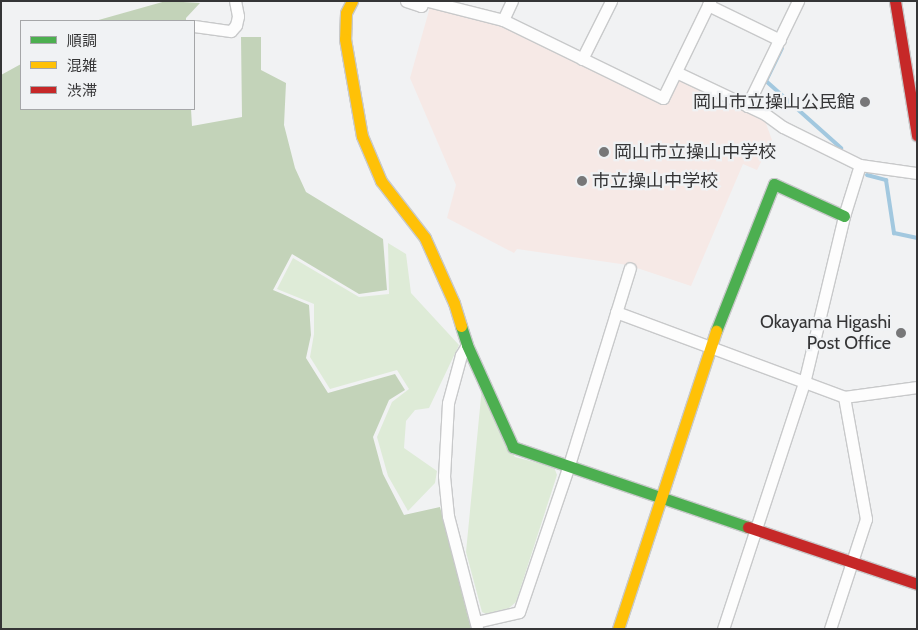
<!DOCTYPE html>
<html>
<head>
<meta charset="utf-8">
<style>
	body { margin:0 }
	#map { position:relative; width:918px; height:630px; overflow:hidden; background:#f1f2f3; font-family:Cabin,"Noto Sans JP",sans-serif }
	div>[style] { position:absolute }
	.education>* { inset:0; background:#f6e9e6 }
	.green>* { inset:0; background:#deebd7 }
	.forest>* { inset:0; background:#c3d3b9 }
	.stream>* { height:4px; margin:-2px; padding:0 2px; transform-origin:2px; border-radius:2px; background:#a2c8df }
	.roads { filter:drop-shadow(1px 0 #c8c9ca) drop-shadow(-1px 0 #c8c9ca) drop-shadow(0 1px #c8c9ca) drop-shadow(0 -1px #c8c9ca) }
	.street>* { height:11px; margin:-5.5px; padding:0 5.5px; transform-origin:5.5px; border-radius:5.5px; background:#fdfdfd }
	.fast>* { height:11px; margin:-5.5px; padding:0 5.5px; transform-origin:5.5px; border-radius:5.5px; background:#4caf50 }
	.slow>* { height:11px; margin:-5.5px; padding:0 5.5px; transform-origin:5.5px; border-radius:5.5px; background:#ffc107 }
	.jam>* { height:11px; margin:-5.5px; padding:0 5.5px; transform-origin:5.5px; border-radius:5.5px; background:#c62828 }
	.dots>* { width:14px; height:14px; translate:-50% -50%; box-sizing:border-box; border:2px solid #f0f2f4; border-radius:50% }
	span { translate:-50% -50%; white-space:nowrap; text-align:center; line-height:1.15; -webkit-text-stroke:4.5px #f0f2f4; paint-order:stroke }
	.poi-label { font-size:18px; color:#353536 }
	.right { translate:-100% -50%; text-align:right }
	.left { translate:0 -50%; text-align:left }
	.frame { position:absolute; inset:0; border:2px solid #353536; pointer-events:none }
	.legend { position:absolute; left:20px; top:20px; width:175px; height:90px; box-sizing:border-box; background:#f0f2f4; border:1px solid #a5a6a8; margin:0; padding:6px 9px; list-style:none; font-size:15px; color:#353536 }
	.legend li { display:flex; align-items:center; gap:10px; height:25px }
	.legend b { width:25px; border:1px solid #a5a6a8 }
</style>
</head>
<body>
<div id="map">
	<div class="education">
		<div style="clip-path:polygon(430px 7px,501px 26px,665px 105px,678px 81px,684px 79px,764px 118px,772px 140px,757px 170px,743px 164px,691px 286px,628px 265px,517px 249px,514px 253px,447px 218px,456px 185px,410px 78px)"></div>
	</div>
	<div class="green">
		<div style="clip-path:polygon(388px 243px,406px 254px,411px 293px,459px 345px,429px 408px,415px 410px,406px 421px,404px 448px,437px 471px,435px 483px,408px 511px,388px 476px,377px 437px,392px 402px,409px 389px,397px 370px,330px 389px,310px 357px,314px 334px,314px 304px,277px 289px,293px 258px,359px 297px,389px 294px)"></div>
		<div style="clip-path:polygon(482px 387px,508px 447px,515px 457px,554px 467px,557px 475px,516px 602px,509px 608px,486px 614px,482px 612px,466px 552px)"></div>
	</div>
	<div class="forest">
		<div style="clip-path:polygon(166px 1px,200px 3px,186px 18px,186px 21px,95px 21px)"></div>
		<div style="clip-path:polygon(241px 37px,261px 37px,261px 70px,286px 83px,284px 125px,295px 168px,306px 192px,383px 239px,387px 290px,359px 294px,292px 254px,273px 290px,309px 305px,311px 335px,306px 358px,328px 393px,395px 374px,405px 390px,389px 400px,373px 437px,383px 474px,404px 515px,440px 507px,471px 629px,1px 629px,1px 75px,21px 64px,21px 109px,191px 109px,192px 126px,242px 117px)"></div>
	</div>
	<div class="stream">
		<div style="left:782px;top:48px;width:37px;rotate:116deg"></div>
		<div style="left:766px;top:81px;width:101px;rotate:41.8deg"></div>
		<div style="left:867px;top:175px;width:20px;rotate:15deg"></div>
		<div style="left:886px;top:180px;width:54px;rotate:81.4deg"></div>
		<div style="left:894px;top:233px;width:24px;rotate:12deg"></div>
	</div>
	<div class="roads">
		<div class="street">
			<div style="left:406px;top:1px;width:16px;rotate:18deg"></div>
			<div style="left:421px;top:6px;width:6px;rotate:-59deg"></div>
			<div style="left:428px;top:1px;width:77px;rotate:14.2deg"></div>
			<div style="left:503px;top:20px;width:178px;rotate:26deg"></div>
			<div style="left:663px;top:98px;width:108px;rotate:-64.1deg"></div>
			<div style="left:708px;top:5px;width:80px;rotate:25.9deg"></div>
			<div style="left:503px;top:20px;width:21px;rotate:-65deg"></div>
			<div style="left:194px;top:26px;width:37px;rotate:8deg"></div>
			<div style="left:231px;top:31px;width:8px;rotate:-50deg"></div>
			<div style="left:236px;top:25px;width:9px;rotate:-77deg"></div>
			<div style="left:238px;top:16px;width:15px;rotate:-101deg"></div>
			<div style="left:582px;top:59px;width:65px;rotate:-63.4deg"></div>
			<div style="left:676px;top:72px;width:98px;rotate:25.3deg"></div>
			<div style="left:765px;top:114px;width:22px;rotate:36deg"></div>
			<div style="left:783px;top:127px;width:86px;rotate:26.3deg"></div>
			<div style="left:860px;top:165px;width:58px;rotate:8deg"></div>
			<div style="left:747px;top:106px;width:117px;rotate:-64.1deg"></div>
			<div style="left:616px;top:312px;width:243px;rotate:20.4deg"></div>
			<div style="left:844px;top:397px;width:74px;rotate:-7.8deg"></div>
			<div style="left:467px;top:345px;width:12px;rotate:121deg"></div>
			<div style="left:461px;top:355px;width:50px;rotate:105.2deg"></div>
			<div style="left:448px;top:403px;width:73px;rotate:93.1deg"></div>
			<div style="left:444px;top:476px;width:40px;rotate:84.3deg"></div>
			<div style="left:448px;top:516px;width:115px;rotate:75.4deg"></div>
			<div style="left:476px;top:622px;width:44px;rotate:-13.1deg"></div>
			<div style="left:519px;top:612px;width:152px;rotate:-71.2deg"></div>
			<div style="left:568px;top:468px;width:209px;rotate:-72.8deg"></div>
			<div style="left:723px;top:629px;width:259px;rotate:-71.8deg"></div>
			<div style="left:804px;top:383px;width:172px;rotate:-76.5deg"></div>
			<div style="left:844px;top:216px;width:53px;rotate:-72.6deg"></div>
			<div style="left:830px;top:629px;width:116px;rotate:-71.9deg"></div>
			<div style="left:866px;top:519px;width:124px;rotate:-100.2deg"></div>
		</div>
		<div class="fast">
			<div style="left:461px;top:326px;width:20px;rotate:72deg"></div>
			<div style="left:467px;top:345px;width:112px;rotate:65.7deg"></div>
			<div style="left:513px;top:447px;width:248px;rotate:18.8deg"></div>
			<div style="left:716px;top:331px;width:158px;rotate:-68.5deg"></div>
			<div style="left:774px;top:184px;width:77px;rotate:24.6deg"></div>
		</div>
		<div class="slow">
			<div style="left:352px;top:1px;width:13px;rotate:117deg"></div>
			<div style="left:346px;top:13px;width:26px;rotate:92deg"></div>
			<div style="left:345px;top:39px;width:98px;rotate:80.1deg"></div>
			<div style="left:362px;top:136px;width:49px;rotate:67.1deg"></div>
			<div style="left:381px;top:181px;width:72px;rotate:52.3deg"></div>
			<div style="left:425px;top:238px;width:71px;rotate:66deg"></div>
			<div style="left:454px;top:303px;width:24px;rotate:73deg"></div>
			<div style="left:618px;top:629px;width:314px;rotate:-71.8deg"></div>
		</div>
		<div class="jam">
			<div style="left:895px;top:1px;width:136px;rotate:80.7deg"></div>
			<div style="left:748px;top:527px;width:178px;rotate:18.6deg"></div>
		</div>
	</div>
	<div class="dots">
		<div style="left:865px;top:102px;background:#777778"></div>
		<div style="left:604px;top:152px;background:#777778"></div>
		<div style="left:582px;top:181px;background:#777778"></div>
		<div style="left:901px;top:333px;background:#777778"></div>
	</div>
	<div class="poi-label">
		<span class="right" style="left:855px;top:102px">岡山市立操山公民館</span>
		<span class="left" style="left:614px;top:152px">岡山市立操山中学校</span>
		<span class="left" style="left:592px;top:181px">市立操山中学校</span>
		<span class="right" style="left:891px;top:333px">Okayama Higashi<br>Post Office</span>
	</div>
	<div class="frame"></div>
	<ul class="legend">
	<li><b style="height:6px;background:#4caf50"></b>順調</li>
	<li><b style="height:6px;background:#ffc107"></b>混雑</li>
	<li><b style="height:6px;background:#c62828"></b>渋滞</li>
	</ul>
</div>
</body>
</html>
